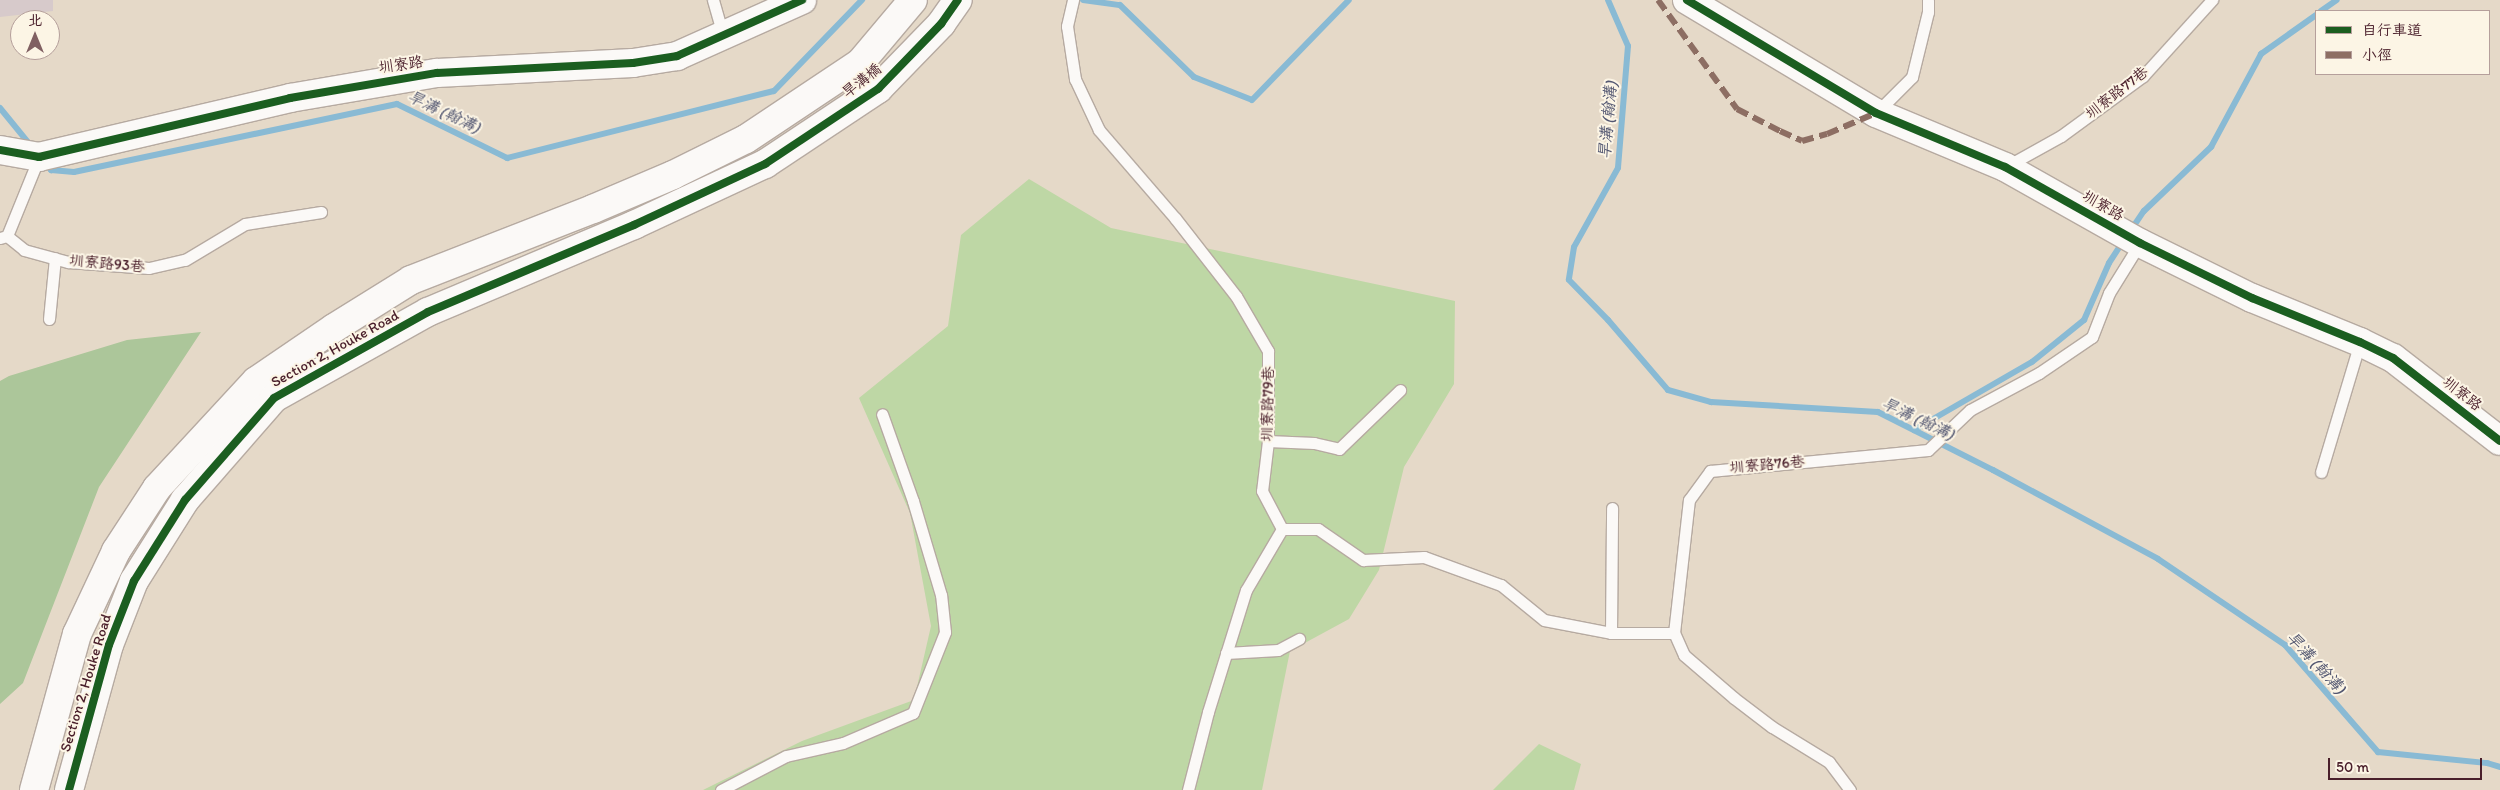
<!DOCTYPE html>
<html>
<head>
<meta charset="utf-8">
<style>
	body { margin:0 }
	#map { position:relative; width:2500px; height:790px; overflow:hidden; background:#e5d9c8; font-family:Itim,"LXGW WenKai TC",sans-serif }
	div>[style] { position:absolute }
	.green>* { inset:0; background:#bed7a5 }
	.forest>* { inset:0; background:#acc69a }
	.stream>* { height:6px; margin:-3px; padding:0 3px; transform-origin:3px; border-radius:3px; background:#89bad4 }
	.building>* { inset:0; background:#d7cacb }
	.roads { filter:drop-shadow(1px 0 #b6aaa1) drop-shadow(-1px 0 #b6aaa1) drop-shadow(0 1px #b6aaa1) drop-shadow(0 -1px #b6aaa1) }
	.service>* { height:11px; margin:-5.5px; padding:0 5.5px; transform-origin:5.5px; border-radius:5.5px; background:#fbf9f7 }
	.tertiary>* { height:28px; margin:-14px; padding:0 14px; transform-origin:14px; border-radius:14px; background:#fbf9f7 }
	.quiet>* { height:6px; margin-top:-3px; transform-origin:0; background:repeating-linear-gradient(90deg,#8d6e63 0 12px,transparent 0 18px) }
	.cycleway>* { height:8px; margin:-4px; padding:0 4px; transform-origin:4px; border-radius:4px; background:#1b5e20 }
	span { translate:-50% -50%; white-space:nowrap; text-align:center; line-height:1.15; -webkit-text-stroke:4px #fcf5e5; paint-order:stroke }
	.street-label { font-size:15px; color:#4a1f2b }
	.water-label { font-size:16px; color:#535771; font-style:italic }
	.legend { position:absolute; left:2315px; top:10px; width:175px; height:65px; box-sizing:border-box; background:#fcf5e5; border:1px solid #b59f9b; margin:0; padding:6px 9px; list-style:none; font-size:15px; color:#4a1f2b }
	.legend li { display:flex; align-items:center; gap:10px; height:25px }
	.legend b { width:25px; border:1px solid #b59f9b }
	.north { position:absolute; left:10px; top:10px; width:50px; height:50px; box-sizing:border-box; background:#fcf5e5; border:1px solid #b59f9b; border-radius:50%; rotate:0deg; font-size:14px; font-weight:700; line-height:20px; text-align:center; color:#4a1f2b }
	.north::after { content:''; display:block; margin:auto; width:18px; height:22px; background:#806062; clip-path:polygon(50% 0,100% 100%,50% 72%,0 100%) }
	.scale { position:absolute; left:2328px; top:758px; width:154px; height:22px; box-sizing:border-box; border:2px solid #4a1f2b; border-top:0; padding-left:6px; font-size:15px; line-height:18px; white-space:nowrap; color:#4a1f2b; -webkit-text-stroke:4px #fcf5e5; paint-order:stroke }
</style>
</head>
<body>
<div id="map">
	<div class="green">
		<div style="clip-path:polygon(1029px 179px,1111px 228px,1455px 301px,1454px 384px,1404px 467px,1379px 570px,1349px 619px,1290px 651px,1262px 790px,703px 790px,802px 741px,914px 700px,931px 626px,910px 513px,859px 398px,948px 326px,961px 235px)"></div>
		<div style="clip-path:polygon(1539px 744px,1581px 764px,1574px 790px,1493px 790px)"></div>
	</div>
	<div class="forest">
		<div style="clip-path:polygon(201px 332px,99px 487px,23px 683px,0 704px,0 381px,9px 376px,127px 340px)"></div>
	</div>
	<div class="stream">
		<div style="left:1083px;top:0;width:37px;rotate:8deg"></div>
		<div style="left:1120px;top:5px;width:103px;rotate:44.2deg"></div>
		<div style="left:1194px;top:77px;width:62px;rotate:21.6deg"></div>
		<div style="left:1252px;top:100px;width:139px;rotate:-45.9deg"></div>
		<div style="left:1608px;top:0;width:50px;rotate:66.5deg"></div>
		<div style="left:1628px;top:46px;width:122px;rotate:94.7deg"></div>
		<div style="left:1618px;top:168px;width:90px;rotate:119.1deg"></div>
		<div style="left:1574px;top:247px;width:33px;rotate:99deg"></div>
		<div style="left:1569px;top:280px;width:56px;rotate:45.7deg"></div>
		<div style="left:1608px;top:320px;width:92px;rotate:49.4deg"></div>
		<div style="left:1668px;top:390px;width:45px;rotate:15.6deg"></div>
		<div style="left:1711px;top:402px;width:167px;rotate:3.4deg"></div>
		<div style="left:1878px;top:412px;width:129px;rotate:26.8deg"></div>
		<div style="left:1993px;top:470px;width:187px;rotate:28.3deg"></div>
		<div style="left:2158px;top:559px;width:153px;rotate:34.1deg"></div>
		<div style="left:2285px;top:645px;width:142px;rotate:49deg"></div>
		<div style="left:2378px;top:752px;width:110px;rotate:5.8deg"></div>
		<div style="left:2487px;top:763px;width:14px;rotate:17deg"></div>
		<div style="left:2321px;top:11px;width:19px;rotate:-35deg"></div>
		<div style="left:0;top:108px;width:49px;rotate:50.8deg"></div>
		<div style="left:46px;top:163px;width:9px;rotate:54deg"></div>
		<div style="left:51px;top:170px;width:23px;rotate:5deg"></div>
		<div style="left:74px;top:172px;width:330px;rotate:-11.9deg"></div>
		<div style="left:397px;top:104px;width:123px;rotate:26.1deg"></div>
		<div style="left:507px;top:158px;width:275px;rotate:-14.1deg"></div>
		<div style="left:774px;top:91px;width:127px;rotate:-46deg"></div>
		<div style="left:2131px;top:230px;width:23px;rotate:-56deg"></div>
		<div style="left:2144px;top:211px;width:93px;rotate:-43.7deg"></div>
		<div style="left:2211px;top:147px;width:106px;rotate:-61.7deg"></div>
		<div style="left:2261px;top:54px;width:67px;rotate:-35.3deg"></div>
		<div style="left:1914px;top:430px;width:136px;rotate:-30deg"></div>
		<div style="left:2032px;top:362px;width:67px;rotate:-38.9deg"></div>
		<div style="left:2084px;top:320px;width:62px;rotate:-66.3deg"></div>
		<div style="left:2109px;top:263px;width:27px;rotate:-57deg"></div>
	</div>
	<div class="building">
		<div style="clip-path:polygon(0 0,53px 0,53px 11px,0 17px)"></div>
	</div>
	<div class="roads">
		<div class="service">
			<div style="left:713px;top:0;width:36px;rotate:74deg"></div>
			<div style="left:1073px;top:0;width:27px;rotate:103deg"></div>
			<div style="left:1067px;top:26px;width:54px;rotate:81.4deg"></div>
			<div style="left:1075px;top:79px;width:56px;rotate:64.8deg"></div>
			<div style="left:1099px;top:130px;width:116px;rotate:49.2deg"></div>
			<div style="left:1175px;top:218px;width:99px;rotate:52deg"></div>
			<div style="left:1236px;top:296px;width:64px;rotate:59.8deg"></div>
			<div style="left:1268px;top:351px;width:90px;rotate:90deg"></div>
			<div style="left:1268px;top:441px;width:50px;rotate:96.8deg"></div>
			<div style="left:1262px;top:491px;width:43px;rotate:62.2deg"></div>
			<div style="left:1282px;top:529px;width:71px;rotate:120.5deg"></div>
			<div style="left:1246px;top:590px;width:128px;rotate:107.3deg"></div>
			<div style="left:1208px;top:712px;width:81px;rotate:104.4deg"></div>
			<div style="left:1876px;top:113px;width:51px;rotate:-45deg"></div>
			<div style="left:1912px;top:77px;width:67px;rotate:-76.2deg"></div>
			<div style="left:1928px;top:12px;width:12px;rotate:-90deg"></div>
			<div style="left:2007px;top:166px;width:62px;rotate:-29.1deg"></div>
			<div style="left:2061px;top:136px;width:102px;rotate:-36.2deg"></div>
			<div style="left:2143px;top:76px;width:103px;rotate:-47.8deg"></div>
			<div style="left:7px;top:236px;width:22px;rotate:39deg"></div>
			<div style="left:24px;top:250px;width:46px;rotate:15.3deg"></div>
			<div style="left:68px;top:262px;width:81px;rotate:4.2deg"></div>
			<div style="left:149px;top:268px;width:37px;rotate:-13deg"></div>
			<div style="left:185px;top:260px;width:70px;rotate:-31deg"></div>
			<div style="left:245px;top:224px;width:77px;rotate:-9deg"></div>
			<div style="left:0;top:238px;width:7px;rotate:-16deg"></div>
			<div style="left:7px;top:236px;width:85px;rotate:-67.9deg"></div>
			<div style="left:49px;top:319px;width:61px;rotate:-84.4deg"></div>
			<div style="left:1268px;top:441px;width:46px;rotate:2.5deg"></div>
			<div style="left:1314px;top:443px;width:26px;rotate:13deg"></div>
			<div style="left:1339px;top:449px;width:85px;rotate:-44deg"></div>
			<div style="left:2321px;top:472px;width:136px;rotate:-73.3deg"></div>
			<div style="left:1282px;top:529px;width:36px"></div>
			<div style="left:1318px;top:529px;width:55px;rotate:34.6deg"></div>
			<div style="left:1363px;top:560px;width:61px;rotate:-2.8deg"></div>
			<div style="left:1424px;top:557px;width:82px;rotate:20deg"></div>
			<div style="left:1501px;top:585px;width:55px;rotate:39.1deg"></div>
			<div style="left:1544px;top:620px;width:68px;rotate:11deg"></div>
			<div style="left:1611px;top:633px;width:63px"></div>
			<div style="left:1611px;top:633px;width:125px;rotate:-89.5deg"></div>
			<div style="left:1226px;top:653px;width:52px;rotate:-3.3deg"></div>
			<div style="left:1278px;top:650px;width:24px;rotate:-28deg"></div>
			<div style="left:721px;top:790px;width:73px;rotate:-27.6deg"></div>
			<div style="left:786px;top:756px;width:58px;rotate:-12.8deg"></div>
			<div style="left:843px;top:743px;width:76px;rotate:-23.2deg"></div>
			<div style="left:913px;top:713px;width:87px;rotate:-68.4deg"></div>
			<div style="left:945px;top:632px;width:37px;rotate:-96deg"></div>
			<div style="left:941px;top:595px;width:98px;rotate:-106.6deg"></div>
			<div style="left:913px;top:501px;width:92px;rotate:-109.6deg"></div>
			<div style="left:1850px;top:790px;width:35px;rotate:-127deg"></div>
			<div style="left:1829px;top:762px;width:67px;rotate:-148.4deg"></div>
			<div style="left:1772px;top:727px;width:48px;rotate:-142.7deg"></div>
			<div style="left:1734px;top:698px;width:66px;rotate:-139.3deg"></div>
			<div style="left:1684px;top:655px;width:24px;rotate:-114deg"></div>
			<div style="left:1674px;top:633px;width:134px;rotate:-83.6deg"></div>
			<div style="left:1689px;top:500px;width:36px;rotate:-54deg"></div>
			<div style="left:1710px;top:471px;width:219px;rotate:-5.5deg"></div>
			<div style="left:1928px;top:450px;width:58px;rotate:-43.6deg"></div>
			<div style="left:1970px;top:410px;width:78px;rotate:-28.2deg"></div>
			<div style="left:2039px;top:373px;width:64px;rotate:-34.2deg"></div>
			<div style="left:2092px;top:337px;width:47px;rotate:-68.9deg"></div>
			<div style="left:2109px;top:293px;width:59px;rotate:-58.2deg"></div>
		</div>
		<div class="tertiary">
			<div style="left:1687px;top:0;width:220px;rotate:30.9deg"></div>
			<div style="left:1876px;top:113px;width:140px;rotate:22.7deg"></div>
			<div style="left:2005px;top:167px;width:155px;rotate:29.4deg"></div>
			<div style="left:2140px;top:243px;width:125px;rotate:26.2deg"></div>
			<div style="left:2252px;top:298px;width:117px;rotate:22.2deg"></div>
			<div style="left:2360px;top:342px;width:37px;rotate:26deg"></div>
			<div style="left:2393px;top:358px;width:135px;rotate:37.8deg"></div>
			<div style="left:0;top:150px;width:40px;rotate:10deg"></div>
			<div style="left:39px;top:157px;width:258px;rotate:-13.2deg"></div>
			<div style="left:290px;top:98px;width:149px;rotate:-9.7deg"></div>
			<div style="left:437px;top:73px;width:196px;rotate:-2.9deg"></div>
			<div style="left:633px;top:63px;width:45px;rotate:-9deg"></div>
			<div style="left:677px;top:56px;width:137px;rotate:-24.1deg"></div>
			<div style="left:34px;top:790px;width:162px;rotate:-74.6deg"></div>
			<div style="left:77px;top:634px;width:92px;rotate:-64.8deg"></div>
			<div style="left:116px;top:551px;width:75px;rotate:-56.9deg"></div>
			<div style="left:157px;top:488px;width:146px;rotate:-47.2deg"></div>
			<div style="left:256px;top:381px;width:94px;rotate:-34.2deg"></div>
			<div style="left:334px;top:328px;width:91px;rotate:-31.9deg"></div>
			<div style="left:411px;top:280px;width:195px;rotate:-21.3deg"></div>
			<div style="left:593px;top:209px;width:87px;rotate:-23deg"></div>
			<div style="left:673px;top:175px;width:81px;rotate:-26.3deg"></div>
			<div style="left:746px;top:139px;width:137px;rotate:-33.7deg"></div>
			<div style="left:860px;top:63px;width:82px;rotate:-49.9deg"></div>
			<div style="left:69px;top:790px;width:150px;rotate:-74.6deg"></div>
			<div style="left:109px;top:645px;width:69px;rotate:-68.7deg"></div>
			<div style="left:134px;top:581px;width:96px;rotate:-57.8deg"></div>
			<div style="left:185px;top:500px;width:135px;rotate:-48.9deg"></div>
			<div style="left:274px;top:398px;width:176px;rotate:-29.2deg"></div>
			<div style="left:428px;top:312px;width:224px;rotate:-22.9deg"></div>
			<div style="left:634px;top:225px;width:145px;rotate:-25deg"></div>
			<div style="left:765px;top:164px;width:136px;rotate:-33.6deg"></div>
			<div style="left:878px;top:89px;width:91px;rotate:-45.9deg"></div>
			<div style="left:941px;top:24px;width:29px;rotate:-55deg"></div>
		</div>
	</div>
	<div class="quiet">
		<div style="left:1658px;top:0;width:135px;rotate:54.1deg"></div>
		<div style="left:1737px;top:109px;width:48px;rotate:27.1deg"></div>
		<div style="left:1780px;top:131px;width:24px;rotate:24deg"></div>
		<div style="left:1802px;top:141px;width:26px;rotate:-16deg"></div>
		<div style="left:1827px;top:134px;width:53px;rotate:-23.2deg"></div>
	</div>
	<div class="cycleway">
		<div style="left:1687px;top:0;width:220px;rotate:30.9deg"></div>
		<div style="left:1876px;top:113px;width:140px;rotate:22.7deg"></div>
		<div style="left:2005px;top:167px;width:155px;rotate:29.4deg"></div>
		<div style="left:2140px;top:243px;width:125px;rotate:26.2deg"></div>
		<div style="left:2252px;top:298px;width:117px;rotate:22.2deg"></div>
		<div style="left:2360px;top:342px;width:37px;rotate:26deg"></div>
		<div style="left:2393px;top:358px;width:135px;rotate:37.8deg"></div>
		<div style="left:0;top:150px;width:40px;rotate:10deg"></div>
		<div style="left:39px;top:157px;width:258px;rotate:-13.2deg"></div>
		<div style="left:290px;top:98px;width:149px;rotate:-9.7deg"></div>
		<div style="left:437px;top:73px;width:196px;rotate:-2.9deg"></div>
		<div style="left:633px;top:63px;width:45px;rotate:-9deg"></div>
		<div style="left:677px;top:56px;width:137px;rotate:-24.1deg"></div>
		<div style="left:69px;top:790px;width:150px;rotate:-74.6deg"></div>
		<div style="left:109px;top:645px;width:69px;rotate:-68.7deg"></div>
		<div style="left:134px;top:581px;width:96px;rotate:-57.8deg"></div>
		<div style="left:185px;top:500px;width:135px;rotate:-48.9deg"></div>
		<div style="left:274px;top:398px;width:176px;rotate:-29.2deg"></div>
		<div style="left:428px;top:312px;width:224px;rotate:-22.9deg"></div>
		<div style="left:634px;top:225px;width:145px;rotate:-25deg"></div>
		<div style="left:765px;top:164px;width:136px;rotate:-33.6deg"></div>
		<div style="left:878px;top:89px;width:91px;rotate:-45.9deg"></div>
		<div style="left:941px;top:24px;width:29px;rotate:-55deg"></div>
	</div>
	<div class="street-label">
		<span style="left:401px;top:65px;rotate:-8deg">圳寮路</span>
		<span style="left:862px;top:81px;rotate:-38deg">旱溝橋</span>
		<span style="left:2117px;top:93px;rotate:-38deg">圳寮路77巷</span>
		<span style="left:2103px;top:206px;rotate:30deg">圳寮路</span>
		<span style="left:107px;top:264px;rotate:5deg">圳寮路93巷</span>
		<span style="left:335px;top:349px;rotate:-29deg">Section 2, Houke Road</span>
		<span style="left:2462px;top:394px;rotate:38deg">圳寮路</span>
		<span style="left:1268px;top:404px;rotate:-89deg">圳寮路79巷</span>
		<span style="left:1767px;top:465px;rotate:-5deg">圳寮路76巷</span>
		<span style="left:86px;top:683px;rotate:-73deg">Section 2, Houke Road</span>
	</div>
	<div class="water-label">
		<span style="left:444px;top:112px;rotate:25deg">旱溝 (翰溝)</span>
		<span style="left:1608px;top:120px;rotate:-85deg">旱溝 (翰溝)</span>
		<span style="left:1918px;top:419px;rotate:25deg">旱溝 (翰溝)</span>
		<span style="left:2316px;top:663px;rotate:47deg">旱溝 (翰溝)</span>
	</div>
	<ul class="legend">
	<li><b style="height:6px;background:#1b5e20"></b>自行車道</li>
	<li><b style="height:6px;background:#8d6e63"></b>小徑</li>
	</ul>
	<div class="north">北</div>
	<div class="scale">50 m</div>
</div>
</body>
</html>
